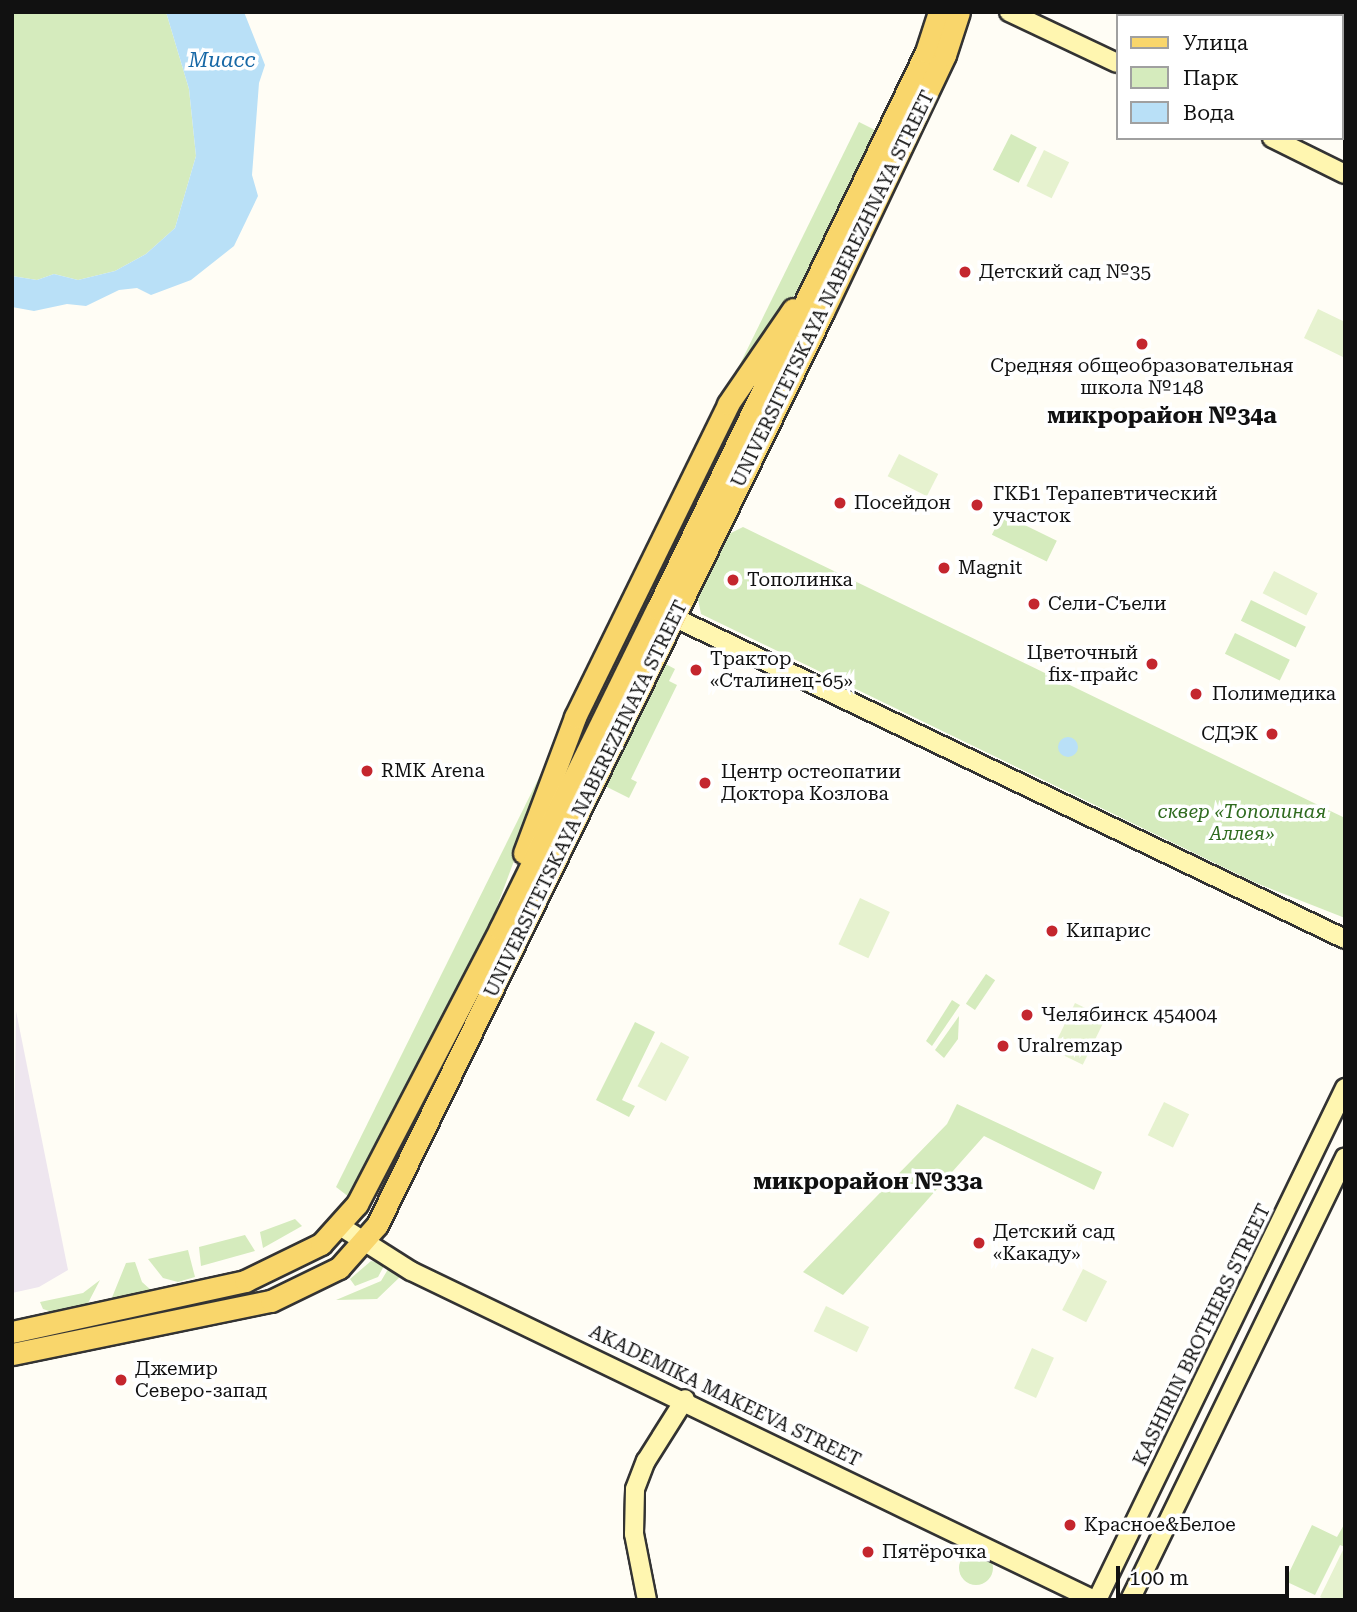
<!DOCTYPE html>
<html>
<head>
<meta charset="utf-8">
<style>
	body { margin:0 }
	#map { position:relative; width:1357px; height:1612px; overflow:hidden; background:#fffdf5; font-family:"Roboto Serif",serif }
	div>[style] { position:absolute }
	.industrial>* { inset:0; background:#eee6ef }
	.green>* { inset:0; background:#d5ebbd; transform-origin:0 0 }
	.round { border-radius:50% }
	.pitch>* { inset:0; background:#e6f2cf; transform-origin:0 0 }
	.water>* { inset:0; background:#b9e0f7 }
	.roads { filter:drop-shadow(2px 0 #333) drop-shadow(-2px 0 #333) drop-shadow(0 2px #333) drop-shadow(0 -2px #333) }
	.secondary>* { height:18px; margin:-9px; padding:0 9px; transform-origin:9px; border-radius:9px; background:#fff6b0 }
	.primary>* { height:21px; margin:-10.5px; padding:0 10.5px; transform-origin:10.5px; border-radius:10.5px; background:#f9d66b }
	.dots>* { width:19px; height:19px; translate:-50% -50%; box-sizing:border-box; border:4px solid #fff; border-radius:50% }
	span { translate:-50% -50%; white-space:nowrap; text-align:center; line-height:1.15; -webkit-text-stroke:7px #fff; paint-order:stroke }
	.poi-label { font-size:19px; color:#111 }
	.left { translate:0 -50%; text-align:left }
	.right { translate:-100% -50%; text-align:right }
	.street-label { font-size:19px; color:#111 }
	.park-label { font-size:19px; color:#2f6b1f; font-style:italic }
	.water-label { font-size:21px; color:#1768a6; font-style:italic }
	.quarter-label { font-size:23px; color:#111; font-weight:700 }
	.frame { position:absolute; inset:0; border:14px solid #111; pointer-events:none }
	.legend { position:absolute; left:1116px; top:14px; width:228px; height:126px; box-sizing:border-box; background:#fff; border:2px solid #a0a0a0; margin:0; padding:9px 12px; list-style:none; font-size:21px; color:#111 }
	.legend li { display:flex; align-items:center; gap:14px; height:35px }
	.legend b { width:35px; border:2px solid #a0a0a0 }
	.scale { position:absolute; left:1116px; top:1566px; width:173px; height:32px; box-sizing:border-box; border:4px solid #111; border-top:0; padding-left:9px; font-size:21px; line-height:24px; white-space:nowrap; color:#111; -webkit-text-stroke:5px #fff; paint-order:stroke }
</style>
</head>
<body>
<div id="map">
	<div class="industrial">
		<div style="clip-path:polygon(16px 1011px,68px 1270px,39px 1287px,12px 1293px)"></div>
	</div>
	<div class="green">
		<div style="clip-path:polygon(12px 12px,166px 12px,189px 89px,196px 156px,175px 228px,146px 254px,115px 271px,78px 280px,54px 274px,37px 280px,12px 276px)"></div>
		<div style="clip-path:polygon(859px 122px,875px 130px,800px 287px,715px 415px)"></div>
		<div style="left:1011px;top:134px;width:29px;height:40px;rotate:27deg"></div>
		<div style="left:1002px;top:514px;width:61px;height:23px;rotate:26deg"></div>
		<div style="clip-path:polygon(743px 527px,1345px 818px,1345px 918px,1256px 883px,701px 614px,698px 599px,729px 534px)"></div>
		<div style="left:1251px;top:600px;width:61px;height:23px;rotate:26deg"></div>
		<div style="left:1235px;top:633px;width:61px;height:23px;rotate:26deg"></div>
		<div style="clip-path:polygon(662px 662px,675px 669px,669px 681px,677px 685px,631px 779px,637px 782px,629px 798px,603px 785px)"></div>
		<div style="clip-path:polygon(565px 725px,493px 917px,368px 1170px,349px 1197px,336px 1187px)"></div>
		<div style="left:986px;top:974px;width:11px;height:36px;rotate:34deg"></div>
		<div style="clip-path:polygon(952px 1000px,960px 1005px,932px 1046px,926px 1041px)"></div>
		<div style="clip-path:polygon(959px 1016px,958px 1039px,944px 1058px,935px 1050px)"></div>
		<div style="clip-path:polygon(635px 1022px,655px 1032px,622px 1100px,635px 1106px,629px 1117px,596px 1100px)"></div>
		<div style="clip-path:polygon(957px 1104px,1102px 1172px,1094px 1190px,984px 1136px,843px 1295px,803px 1272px,947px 1124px)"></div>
		<div style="clip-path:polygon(295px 1219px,302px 1226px,263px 1248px,260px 1232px)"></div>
		<div style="clip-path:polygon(245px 1235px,255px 1251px,201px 1266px,199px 1247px)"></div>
		<div style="clip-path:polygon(188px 1250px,195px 1277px,178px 1282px,163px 1278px,148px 1259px)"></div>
		<div style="clip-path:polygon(371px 1261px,385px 1264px,378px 1277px,355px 1286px,350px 1279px)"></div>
		<div style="clip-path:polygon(135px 1262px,142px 1282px,152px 1291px,111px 1300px,126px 1263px)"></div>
		<div style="clip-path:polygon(390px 1266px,402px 1275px,377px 1299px,336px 1300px,381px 1281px)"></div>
		<div style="clip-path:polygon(100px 1280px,87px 1305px,52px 1312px,43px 1309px,40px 1302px,83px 1293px)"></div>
		<div style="clip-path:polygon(1345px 1523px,1345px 1547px,1340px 1545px,1315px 1595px,1285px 1581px,1312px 1525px,1337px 1537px)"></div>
		<div class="round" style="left:959px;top:1551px;width:34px;height:34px"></div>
	</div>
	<div class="pitch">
		<div style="left:1044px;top:150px;width:28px;height:40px;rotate:26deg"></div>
		<div style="clip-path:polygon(1318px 309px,1345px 322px,1345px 358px,1304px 338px)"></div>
		<div style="left:899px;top:454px;width:44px;height:25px;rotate:27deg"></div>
		<div style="left:1274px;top:571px;width:49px;height:25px;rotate:27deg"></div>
		<div style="left:860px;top:898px;width:33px;height:51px;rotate:25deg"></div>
		<div style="left:1075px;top:1003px;width:34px;height:52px;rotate:26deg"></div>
		<div style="left:661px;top:1042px;width:32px;height:50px;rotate:28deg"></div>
		<div style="left:1164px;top:1102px;width:28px;height:37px;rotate:26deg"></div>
		<div style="left:1083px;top:1269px;width:27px;height:46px;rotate:27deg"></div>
		<div style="left:826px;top:1306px;width:48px;height:28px;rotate:26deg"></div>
		<div style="left:1032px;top:1348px;width:24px;height:44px;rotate:24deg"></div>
		<div style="clip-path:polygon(1343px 1550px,1345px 1600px,1326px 1600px,1320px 1597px)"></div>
	</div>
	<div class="water">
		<div style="clip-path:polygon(166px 12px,244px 12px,265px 65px,259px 83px,252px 175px,258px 196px,234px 246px,191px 280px,151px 295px,137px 288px,119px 290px,86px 306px,67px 304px,34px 311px,12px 307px,12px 276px,37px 280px,54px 274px,78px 280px,115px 271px,146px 254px,175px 228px,196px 156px,189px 89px)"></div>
		<div class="round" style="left:1058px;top:737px;width:20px;height:20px"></div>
	</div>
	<div class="roads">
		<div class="secondary">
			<div style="left:1009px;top:12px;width:119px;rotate:25.3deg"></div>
			<div style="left:1272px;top:138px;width:81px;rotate:26.3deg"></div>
			<div style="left:663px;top:612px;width:756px;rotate:25.62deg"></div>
			<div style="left:340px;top:1226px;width:84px;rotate:32.4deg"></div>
			<div style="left:411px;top:1271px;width:758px;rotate:25.72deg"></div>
			<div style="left:647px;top:1600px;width:67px;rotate:-101.1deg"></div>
			<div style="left:634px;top:1534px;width:45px;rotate:-88.7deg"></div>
			<div style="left:635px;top:1489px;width:30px;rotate:-69deg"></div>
			<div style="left:646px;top:1461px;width:73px;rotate:-57.8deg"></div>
			<div style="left:1097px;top:1600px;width:569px;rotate:-64.16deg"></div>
			<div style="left:1130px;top:1600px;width:492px;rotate:-64.1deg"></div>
		</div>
		<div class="primary">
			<div style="left:524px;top:853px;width:145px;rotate:-69.4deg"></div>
			<div style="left:575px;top:717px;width:348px;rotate:-63.9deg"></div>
			<div style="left:728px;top:404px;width:115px;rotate:-55.6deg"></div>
			<div style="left:12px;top:1332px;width:239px;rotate:-12.3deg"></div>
			<div style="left:245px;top:1281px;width:85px;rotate:-26deg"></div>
			<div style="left:321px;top:1244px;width:54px;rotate:-48deg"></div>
			<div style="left:357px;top:1204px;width:310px;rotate:-62.5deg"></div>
			<div style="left:500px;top:929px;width:356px;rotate:-63.9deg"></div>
			<div style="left:657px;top:609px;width:619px;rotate:-64.22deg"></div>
			<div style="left:926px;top:52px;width:42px;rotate:-72deg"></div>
			<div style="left:12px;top:1354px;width:264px;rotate:-11.6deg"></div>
			<div style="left:271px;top:1301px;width:76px;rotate:-25.9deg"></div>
			<div style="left:339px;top:1268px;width:57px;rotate:-48.5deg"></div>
			<div style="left:377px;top:1225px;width:1016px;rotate:-63.96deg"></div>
			<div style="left:823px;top:312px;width:284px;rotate:-64.6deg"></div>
			<div style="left:945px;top:55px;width:45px;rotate:-72deg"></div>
		</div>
	</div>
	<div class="dots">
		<div style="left:965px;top:272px;background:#c4262e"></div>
		<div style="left:1142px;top:344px;background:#c4262e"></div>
		<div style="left:840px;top:503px;background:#c4262e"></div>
		<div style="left:977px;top:505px;background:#c4262e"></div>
		<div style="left:944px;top:568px;background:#c4262e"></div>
		<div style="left:733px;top:580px;background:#c4262e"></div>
		<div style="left:1034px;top:604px;background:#c4262e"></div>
		<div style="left:1152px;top:664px;background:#c4262e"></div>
		<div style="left:696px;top:670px;background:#c4262e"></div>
		<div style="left:1196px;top:694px;background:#c4262e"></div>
		<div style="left:1272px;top:734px;background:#c4262e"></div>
		<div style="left:367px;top:771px;background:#c4262e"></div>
		<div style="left:705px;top:783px;background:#c4262e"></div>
		<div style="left:1052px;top:931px;background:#c4262e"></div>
		<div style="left:1027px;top:1015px;background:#c4262e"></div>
		<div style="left:1003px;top:1046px;background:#c4262e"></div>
		<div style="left:979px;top:1243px;background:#c4262e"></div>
		<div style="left:121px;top:1380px;background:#c4262e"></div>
		<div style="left:1070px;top:1525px;background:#c4262e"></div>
		<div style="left:868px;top:1552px;background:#c4262e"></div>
	</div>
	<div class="poi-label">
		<span class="left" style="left:979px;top:272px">Детский сад №35</span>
		<span style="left:1142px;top:377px">Средняя общеобразовательная<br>школа №148</span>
		<span class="left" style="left:993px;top:505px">ГКБ1 Терапевтический<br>участок</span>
		<span class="left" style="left:854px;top:503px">Посейдон</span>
		<span class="left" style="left:958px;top:568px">Magnit</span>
		<span class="left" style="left:747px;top:580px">Тополинка</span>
		<span class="left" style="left:1048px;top:604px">Сели-Съели</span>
		<span class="right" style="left:1138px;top:664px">Цветочный<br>fix-прайс</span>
		<span class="left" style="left:710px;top:670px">Трактор<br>«Сталинец-65»</span>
		<span class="left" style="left:1212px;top:694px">Полимедика</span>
		<span class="right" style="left:1258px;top:734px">СДЭК</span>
		<span class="left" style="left:381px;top:771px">RMK Arena</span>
		<span class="left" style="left:721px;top:783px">Центр остеопатии<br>Доктора Козлова</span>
		<span class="left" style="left:1066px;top:931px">Кипарис</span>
		<span class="left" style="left:1041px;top:1015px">Челябинск 454004</span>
		<span class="left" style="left:1017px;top:1046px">Uralremzap</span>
		<span class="left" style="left:993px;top:1243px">Детский сад<br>«Какаду»</span>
		<span class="left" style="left:135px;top:1380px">Джемир<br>Северо-запад</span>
		<span class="left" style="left:1084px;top:1525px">Красное&amp;Белое</span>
		<span class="left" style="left:882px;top:1552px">Пятёрочка</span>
	</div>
	<div class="street-label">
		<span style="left:833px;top:289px;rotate:-64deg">UNIVERSITETSKAYA NABEREZHNAYA STREET</span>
		<span style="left:586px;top:799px;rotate:-64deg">UNIVERSITETSKAYA NABEREZHNAYA STREET</span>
		<span style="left:1202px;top:1335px;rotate:-64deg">KASHIRIN BROTHERS STREET</span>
		<span style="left:725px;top:1396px;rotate:26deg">AKADEMIKA MAKEEVA STREET</span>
	</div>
	<div class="park-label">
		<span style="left:1242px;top:823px">сквер «Тополиная<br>Аллея»</span>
	</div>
	<div class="water-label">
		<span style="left:222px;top:60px">Миасс</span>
	</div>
	<div class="quarter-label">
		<span style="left:1162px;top:416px">микрорайон №34а</span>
		<span style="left:868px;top:1182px">микрорайон №33а</span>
	</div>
	<div class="frame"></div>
	<ul class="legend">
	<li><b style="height:9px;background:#f9d66b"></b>Улица</li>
	<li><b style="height:19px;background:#d5ebbd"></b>Парк</li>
	<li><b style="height:19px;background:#b9e0f7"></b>Вода</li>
	</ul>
	<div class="scale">100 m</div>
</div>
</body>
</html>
